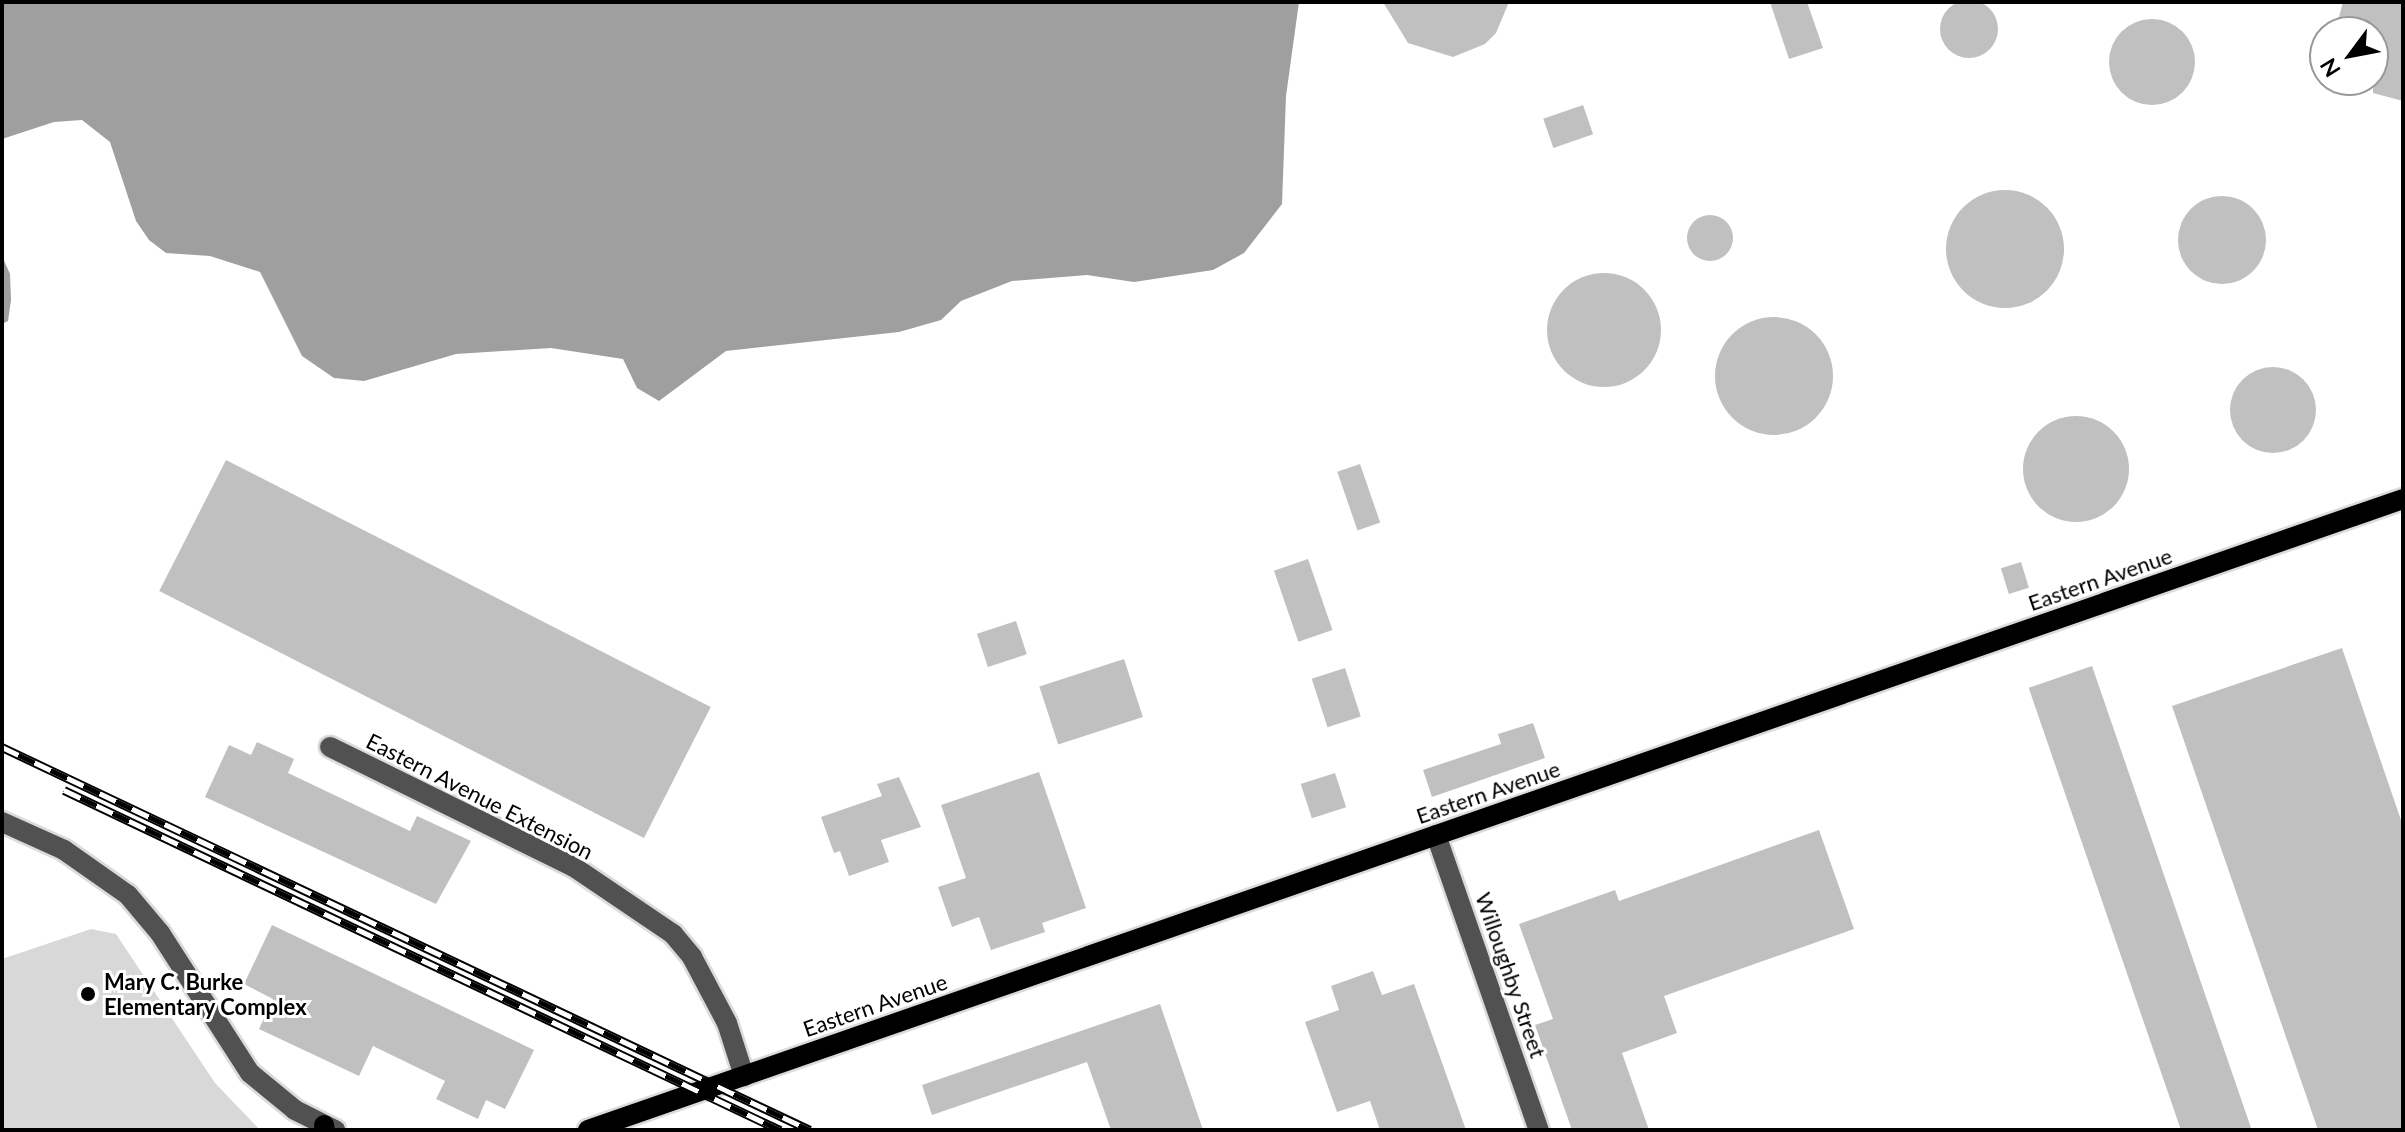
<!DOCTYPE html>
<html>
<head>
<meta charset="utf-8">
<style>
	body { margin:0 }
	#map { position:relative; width:2405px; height:1132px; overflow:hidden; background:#fff; font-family:Lato,sans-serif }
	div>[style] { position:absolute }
	.green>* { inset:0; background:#d8d8d8 }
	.water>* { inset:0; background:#9f9f9f }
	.building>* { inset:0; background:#c0c0c0; transform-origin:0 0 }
	.round { border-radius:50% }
	.roads { filter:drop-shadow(2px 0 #dbdbdb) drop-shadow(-2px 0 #dbdbdb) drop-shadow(0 2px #dbdbdb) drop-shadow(0 -2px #dbdbdb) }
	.minor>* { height:20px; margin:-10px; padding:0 10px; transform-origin:10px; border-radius:10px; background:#515151 }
	.major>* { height:20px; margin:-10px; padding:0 10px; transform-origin:10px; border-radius:10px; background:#000 }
	.rail>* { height:9px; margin-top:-4.5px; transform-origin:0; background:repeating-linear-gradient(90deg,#fff 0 18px,#000 0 36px); box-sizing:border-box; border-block:2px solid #000 }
	.dots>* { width:22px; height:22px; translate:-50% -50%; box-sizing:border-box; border:4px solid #fff; border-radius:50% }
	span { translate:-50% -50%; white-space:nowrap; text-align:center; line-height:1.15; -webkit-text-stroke:6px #fff; paint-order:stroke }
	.street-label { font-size:22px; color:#000 }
	.poi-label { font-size:22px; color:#000; font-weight:700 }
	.left { translate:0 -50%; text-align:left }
	.frame { position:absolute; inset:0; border:4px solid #000; pointer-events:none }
	.north { position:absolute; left:2309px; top:16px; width:80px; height:80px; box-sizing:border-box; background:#fff; border:2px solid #999; border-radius:50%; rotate:238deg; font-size:22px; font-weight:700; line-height:32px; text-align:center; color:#000 }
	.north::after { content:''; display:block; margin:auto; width:28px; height:36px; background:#000; clip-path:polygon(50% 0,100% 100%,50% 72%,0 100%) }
</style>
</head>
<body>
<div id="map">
	<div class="green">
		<div style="clip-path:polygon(91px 929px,116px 934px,215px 1083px,260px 1130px,2px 1130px,2px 959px)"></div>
	</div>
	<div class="water">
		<div style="clip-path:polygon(2px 2px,1299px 2px,1286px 96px,1282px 204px,1244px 253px,1213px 270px,1134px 282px,1087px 275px,1012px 281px,961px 301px,941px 320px,899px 332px,726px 351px,659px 401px,637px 388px,623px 359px,551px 348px,456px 354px,364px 381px,334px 378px,302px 356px,260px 272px,210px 256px,166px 253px,149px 240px,136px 221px,110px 142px,82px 120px,54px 122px,2px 139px)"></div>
		<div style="clip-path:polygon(2px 256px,10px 274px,11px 300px,8px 321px,2px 324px)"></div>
	</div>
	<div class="building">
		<div class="round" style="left:1940px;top:0;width:58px;height:58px"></div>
		<div style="clip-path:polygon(1383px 2px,1509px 2px,1496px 33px,1485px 44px,1453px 57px,1408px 43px)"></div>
		<div style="clip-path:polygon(1770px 2px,1807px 2px,1823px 48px,1789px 59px)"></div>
		<div style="clip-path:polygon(2343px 2px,2403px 2px,2403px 101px,2373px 93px,2373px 32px,2335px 32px)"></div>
		<div class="round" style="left:2109px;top:19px;width:86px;height:86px"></div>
		<div style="left:1583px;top:105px;width:31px;height:42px;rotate:71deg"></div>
		<div class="round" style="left:1946px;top:190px;width:118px;height:118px"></div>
		<div class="round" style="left:2178px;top:196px;width:88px;height:88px"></div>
		<div class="round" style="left:1687px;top:215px;width:46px;height:46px"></div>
		<div class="round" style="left:1547px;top:273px;width:114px;height:114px"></div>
		<div class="round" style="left:1715px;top:317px;width:118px;height:118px"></div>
		<div class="round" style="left:2230px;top:367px;width:86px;height:86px"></div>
		<div class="round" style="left:2023px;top:416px;width:106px;height:106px"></div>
		<div style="left:226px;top:460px;width:544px;height:147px;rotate:27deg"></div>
		<div style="left:1360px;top:464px;width:62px;height:24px;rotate:71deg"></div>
		<div style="left:1308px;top:559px;width:75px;height:36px;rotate:71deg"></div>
		<div style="left:2021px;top:562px;width:27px;height:21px;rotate:73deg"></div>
		<div style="left:1016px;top:621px;width:35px;height:41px;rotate:72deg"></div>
		<div style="clip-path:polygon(2342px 648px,2403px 826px,2403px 1130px,2318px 1130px,2172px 706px)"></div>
		<div style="left:1124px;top:659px;width:61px;height:89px;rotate:72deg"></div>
		<div style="left:2092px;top:666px;width:492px;height:67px;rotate:71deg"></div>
		<div style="left:1345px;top:668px;width:51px;height:35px;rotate:72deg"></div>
		<div style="clip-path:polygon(1533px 723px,1545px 758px,1432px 797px,1423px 770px,1501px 744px,1498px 734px)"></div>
		<div style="clip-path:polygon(257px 742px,294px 759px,288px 773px,410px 831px,417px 816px,471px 841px,436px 904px,205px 797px,229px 745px,251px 755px)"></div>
		<div style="clip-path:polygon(1039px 772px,1086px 908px,1042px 923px,1045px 932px,991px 950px,979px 917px,952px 927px,938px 887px,966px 878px,941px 805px)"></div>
		<div style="left:1335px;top:773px;width:36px;height:36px;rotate:72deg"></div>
		<div style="clip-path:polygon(899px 777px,921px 827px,881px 840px,889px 862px,849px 876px,840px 851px,834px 853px,821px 817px,882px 796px,877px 784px)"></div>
		<div style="clip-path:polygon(1819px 830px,1854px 929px,1664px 996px,1677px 1033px,1622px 1053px,1649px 1130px,1572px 1130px,1535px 1025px,1553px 1019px,1519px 924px,1615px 890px,1619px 901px)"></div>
		<div style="clip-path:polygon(272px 925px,534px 1050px,505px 1109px,486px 1100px,478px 1119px,436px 1099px,445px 1081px,373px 1046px,359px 1076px,259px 1029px,273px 999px,244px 984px)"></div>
		<div style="clip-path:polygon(1373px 971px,1382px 995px,1414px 984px,1466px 1130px,1380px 1130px,1370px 1101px,1337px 1112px,1305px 1022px,1339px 1010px,1331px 986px)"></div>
		<div style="clip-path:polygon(1160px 1004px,1203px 1130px,1111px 1130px,1087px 1062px,932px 1115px,922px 1085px)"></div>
	</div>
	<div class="roads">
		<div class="minor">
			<div style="left:330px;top:747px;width:272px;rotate:26.2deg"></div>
			<div style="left:574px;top:867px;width:120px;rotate:34.1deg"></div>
			<div style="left:673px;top:934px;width:30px;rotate:50deg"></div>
			<div style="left:692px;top:957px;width:75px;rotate:62.1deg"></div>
			<div style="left:727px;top:1023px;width:56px;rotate:72.2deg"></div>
			<div style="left:2px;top:822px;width:68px;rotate:24.3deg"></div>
			<div style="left:64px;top:850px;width:78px;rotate:35.1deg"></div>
			<div style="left:128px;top:895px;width:50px;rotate:49.9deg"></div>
			<div style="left:160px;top:933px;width:166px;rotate:57.3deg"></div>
			<div style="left:250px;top:1073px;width:58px;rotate:39.4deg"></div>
			<div style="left:295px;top:1110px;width:45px;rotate:26.6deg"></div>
			<div style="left:1436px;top:835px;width:312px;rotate:70.8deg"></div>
		</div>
		<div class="major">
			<div style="left:324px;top:1125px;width:5px;rotate:79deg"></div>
			<div style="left:588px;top:1130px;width:1922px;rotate:-19.17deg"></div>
		</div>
	</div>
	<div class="rail">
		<div style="left:2px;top:747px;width:894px;rotate:25.36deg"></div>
		<div style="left:64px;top:790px;width:793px;rotate:25.4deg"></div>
	</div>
	<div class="dots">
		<div style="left:88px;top:994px;background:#000"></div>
	</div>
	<div class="street-label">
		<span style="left:2100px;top:579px;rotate:-19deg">Eastern Avenue</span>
		<span style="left:1488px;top:792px;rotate:-19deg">Eastern Avenue</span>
		<span style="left:480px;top:796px;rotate:27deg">Eastern Avenue Extension</span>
		<span style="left:1511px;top:975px;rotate:71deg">Willoughby Street</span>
		<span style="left:875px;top:1005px;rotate:-19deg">Eastern Avenue</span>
	</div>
	<div class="poi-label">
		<span class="left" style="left:104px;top:994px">Mary C. Burke<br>Elementary Complex</span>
	</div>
	<div class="frame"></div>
	<div class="north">N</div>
</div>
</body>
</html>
